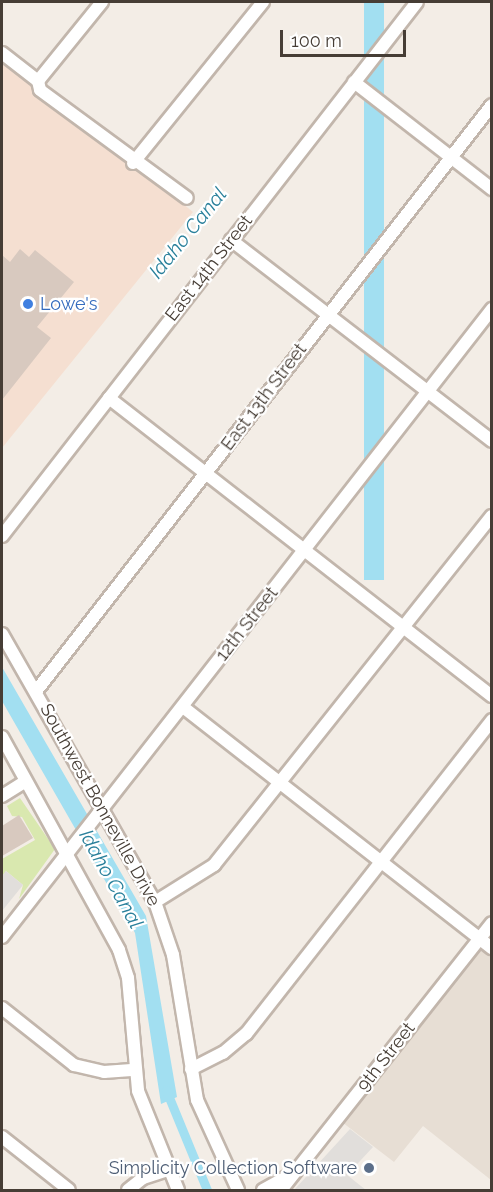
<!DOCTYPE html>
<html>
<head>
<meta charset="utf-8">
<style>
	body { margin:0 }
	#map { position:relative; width:493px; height:1192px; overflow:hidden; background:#f3ede6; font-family:Raleway,sans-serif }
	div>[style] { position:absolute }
	.residential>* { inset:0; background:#e7ded4 }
	.commercial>* { inset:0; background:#f5dfd1 }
	.green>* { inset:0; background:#d9e8af }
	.parking>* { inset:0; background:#e1dedb }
	.water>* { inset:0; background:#a2dff1; transform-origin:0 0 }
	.canal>* { height:9px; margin:-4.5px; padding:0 4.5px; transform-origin:4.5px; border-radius:4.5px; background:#a2dff1 }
	.building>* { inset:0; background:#d8c9bf }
	.roads { filter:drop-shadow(2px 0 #c2b6ac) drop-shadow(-2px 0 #c2b6ac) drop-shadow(0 2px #c2b6ac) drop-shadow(0 -2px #c2b6ac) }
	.minor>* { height:12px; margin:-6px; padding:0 6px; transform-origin:6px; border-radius:6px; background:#fff }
	.dots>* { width:16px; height:16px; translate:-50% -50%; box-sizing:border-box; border:3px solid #fff; border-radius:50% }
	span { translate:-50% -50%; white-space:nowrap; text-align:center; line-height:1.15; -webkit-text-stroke:4.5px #fff; paint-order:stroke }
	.street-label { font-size:18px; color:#463d35 }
	.shop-label { font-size:18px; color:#366cbe }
	.left { translate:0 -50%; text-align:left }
	.service-label { font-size:18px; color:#4e5e75 }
	.right { translate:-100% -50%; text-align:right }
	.water-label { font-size:20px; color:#2a809b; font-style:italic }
	.frame { position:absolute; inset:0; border:3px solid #463d35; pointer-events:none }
	.scale { position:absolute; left:280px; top:30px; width:126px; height:27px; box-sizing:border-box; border:3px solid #463d35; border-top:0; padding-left:8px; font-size:18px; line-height:21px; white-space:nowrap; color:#463d35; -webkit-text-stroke:4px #fff; paint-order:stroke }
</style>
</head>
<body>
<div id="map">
	<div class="residential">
		<div style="clip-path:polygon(479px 939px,491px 948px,491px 1180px,423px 1126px,394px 1162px,338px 1119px)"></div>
	</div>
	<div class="commercial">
		<div style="clip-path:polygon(2px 57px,193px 212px,2px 448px)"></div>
	</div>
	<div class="green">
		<div style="clip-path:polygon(20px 798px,55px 849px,19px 899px,23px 885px,6px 871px,2px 877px,2px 859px,35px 840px,22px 817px,12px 816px,7px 806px)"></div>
	</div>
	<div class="parking">
		<div style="clip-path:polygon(6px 871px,23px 885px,2px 911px,2px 876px)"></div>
		<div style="clip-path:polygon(350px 1129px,373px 1147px,347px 1175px,366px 1190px,294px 1190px)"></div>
	</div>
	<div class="water">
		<div style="left:364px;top:2px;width:20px;height:578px"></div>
		<div style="clip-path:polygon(2px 667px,146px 916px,177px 1097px,161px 1104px,135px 933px,2px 701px)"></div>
	</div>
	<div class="canal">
		<div style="left:166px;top:1090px;width:108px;rotate:67.7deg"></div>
	</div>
	<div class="building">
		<div style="clip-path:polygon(20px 249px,29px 257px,35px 250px,74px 282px,37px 327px,51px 338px,2px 400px,2px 255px,10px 262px)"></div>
		<div style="clip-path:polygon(19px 815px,33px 838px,2px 856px,2px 826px)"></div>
	</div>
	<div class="roads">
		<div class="minor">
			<div style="left:2px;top:53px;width:46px;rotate:37.9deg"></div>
			<div style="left:38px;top:81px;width:9px;rotate:77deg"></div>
			<div style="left:40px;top:90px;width:182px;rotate:36.3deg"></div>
			<div style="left:38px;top:81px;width:102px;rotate:-51deg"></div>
			<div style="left:354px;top:82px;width:175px;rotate:37.8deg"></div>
			<div style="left:133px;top:163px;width:207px;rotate:-51.1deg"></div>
			<div style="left:231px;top:240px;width:329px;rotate:37.6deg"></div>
			<div style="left:109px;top:398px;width:485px;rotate:37.9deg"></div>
			<div style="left:2px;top:536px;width:676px;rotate:-52.15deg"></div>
			<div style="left:2px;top:634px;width:309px;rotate:60.3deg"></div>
			<div style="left:155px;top:902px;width:56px;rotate:71.2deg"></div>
			<div style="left:173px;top:955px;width:147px;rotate:80.6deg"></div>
			<div style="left:197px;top:1100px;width:99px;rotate:65.5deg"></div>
			<div style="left:37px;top:690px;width:741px;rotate:-52.13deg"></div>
			<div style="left:183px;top:707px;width:392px;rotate:38deg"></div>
			<div style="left:2px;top:737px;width:243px;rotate:61.2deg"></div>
			<div style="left:119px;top:950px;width:29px;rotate:72deg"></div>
			<div style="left:128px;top:978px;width:113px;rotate:84.9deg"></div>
			<div style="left:138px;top:1091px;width:107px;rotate:68deg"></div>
			<div style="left:2px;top:796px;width:28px;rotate:-32deg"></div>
			<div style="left:155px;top:902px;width:70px;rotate:-32.1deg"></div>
			<div style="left:214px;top:865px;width:446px;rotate:-51.5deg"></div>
			<div style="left:2px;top:937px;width:797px;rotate:-52.04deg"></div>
			<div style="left:2px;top:1008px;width:92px;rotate:38.4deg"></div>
			<div style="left:74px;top:1065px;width:31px;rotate:13deg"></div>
			<div style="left:104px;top:1072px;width:31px;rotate:-4deg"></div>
			<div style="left:191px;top:1069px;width:36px;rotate:-27deg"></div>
			<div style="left:223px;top:1053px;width:30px;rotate:-40deg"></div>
			<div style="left:246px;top:1034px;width:399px;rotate:-51.9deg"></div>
			<div style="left:2px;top:1137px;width:85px;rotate:38.3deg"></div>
			<div style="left:128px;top:1190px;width:19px;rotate:-39deg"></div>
			<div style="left:143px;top:1178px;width:25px;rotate:-18deg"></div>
			<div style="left:263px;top:1190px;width:33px;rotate:-29deg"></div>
			<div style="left:281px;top:1190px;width:340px;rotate:-51.7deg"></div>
		</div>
	</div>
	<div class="dots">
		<div style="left:28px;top:304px;background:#3f7fe0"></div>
		<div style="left:369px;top:1168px;background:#5c6f8a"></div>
	</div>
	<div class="street-label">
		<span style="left:209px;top:268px;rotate:-52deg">East 14th Street</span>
		<span style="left:264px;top:397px;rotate:-53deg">East 13th Street</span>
		<span style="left:247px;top:624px;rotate:-52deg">12th Street</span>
		<span style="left:100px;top:805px;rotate:61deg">Southwest Bonneville Drive</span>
		<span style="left:386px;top:1057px;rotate:-52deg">9th Street</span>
	</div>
	<div class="shop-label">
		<span class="left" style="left:40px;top:304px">Lowe's</span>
	</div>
	<div class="service-label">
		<span class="right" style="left:357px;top:1168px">Simplicity Collection Software</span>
	</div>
	<div class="water-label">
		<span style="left:188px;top:233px;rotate:-51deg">Idaho Canal</span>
		<span style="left:111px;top:879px;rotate:61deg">Idaho Canal</span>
	</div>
	<div class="frame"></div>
	<div class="scale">100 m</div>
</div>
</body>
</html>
